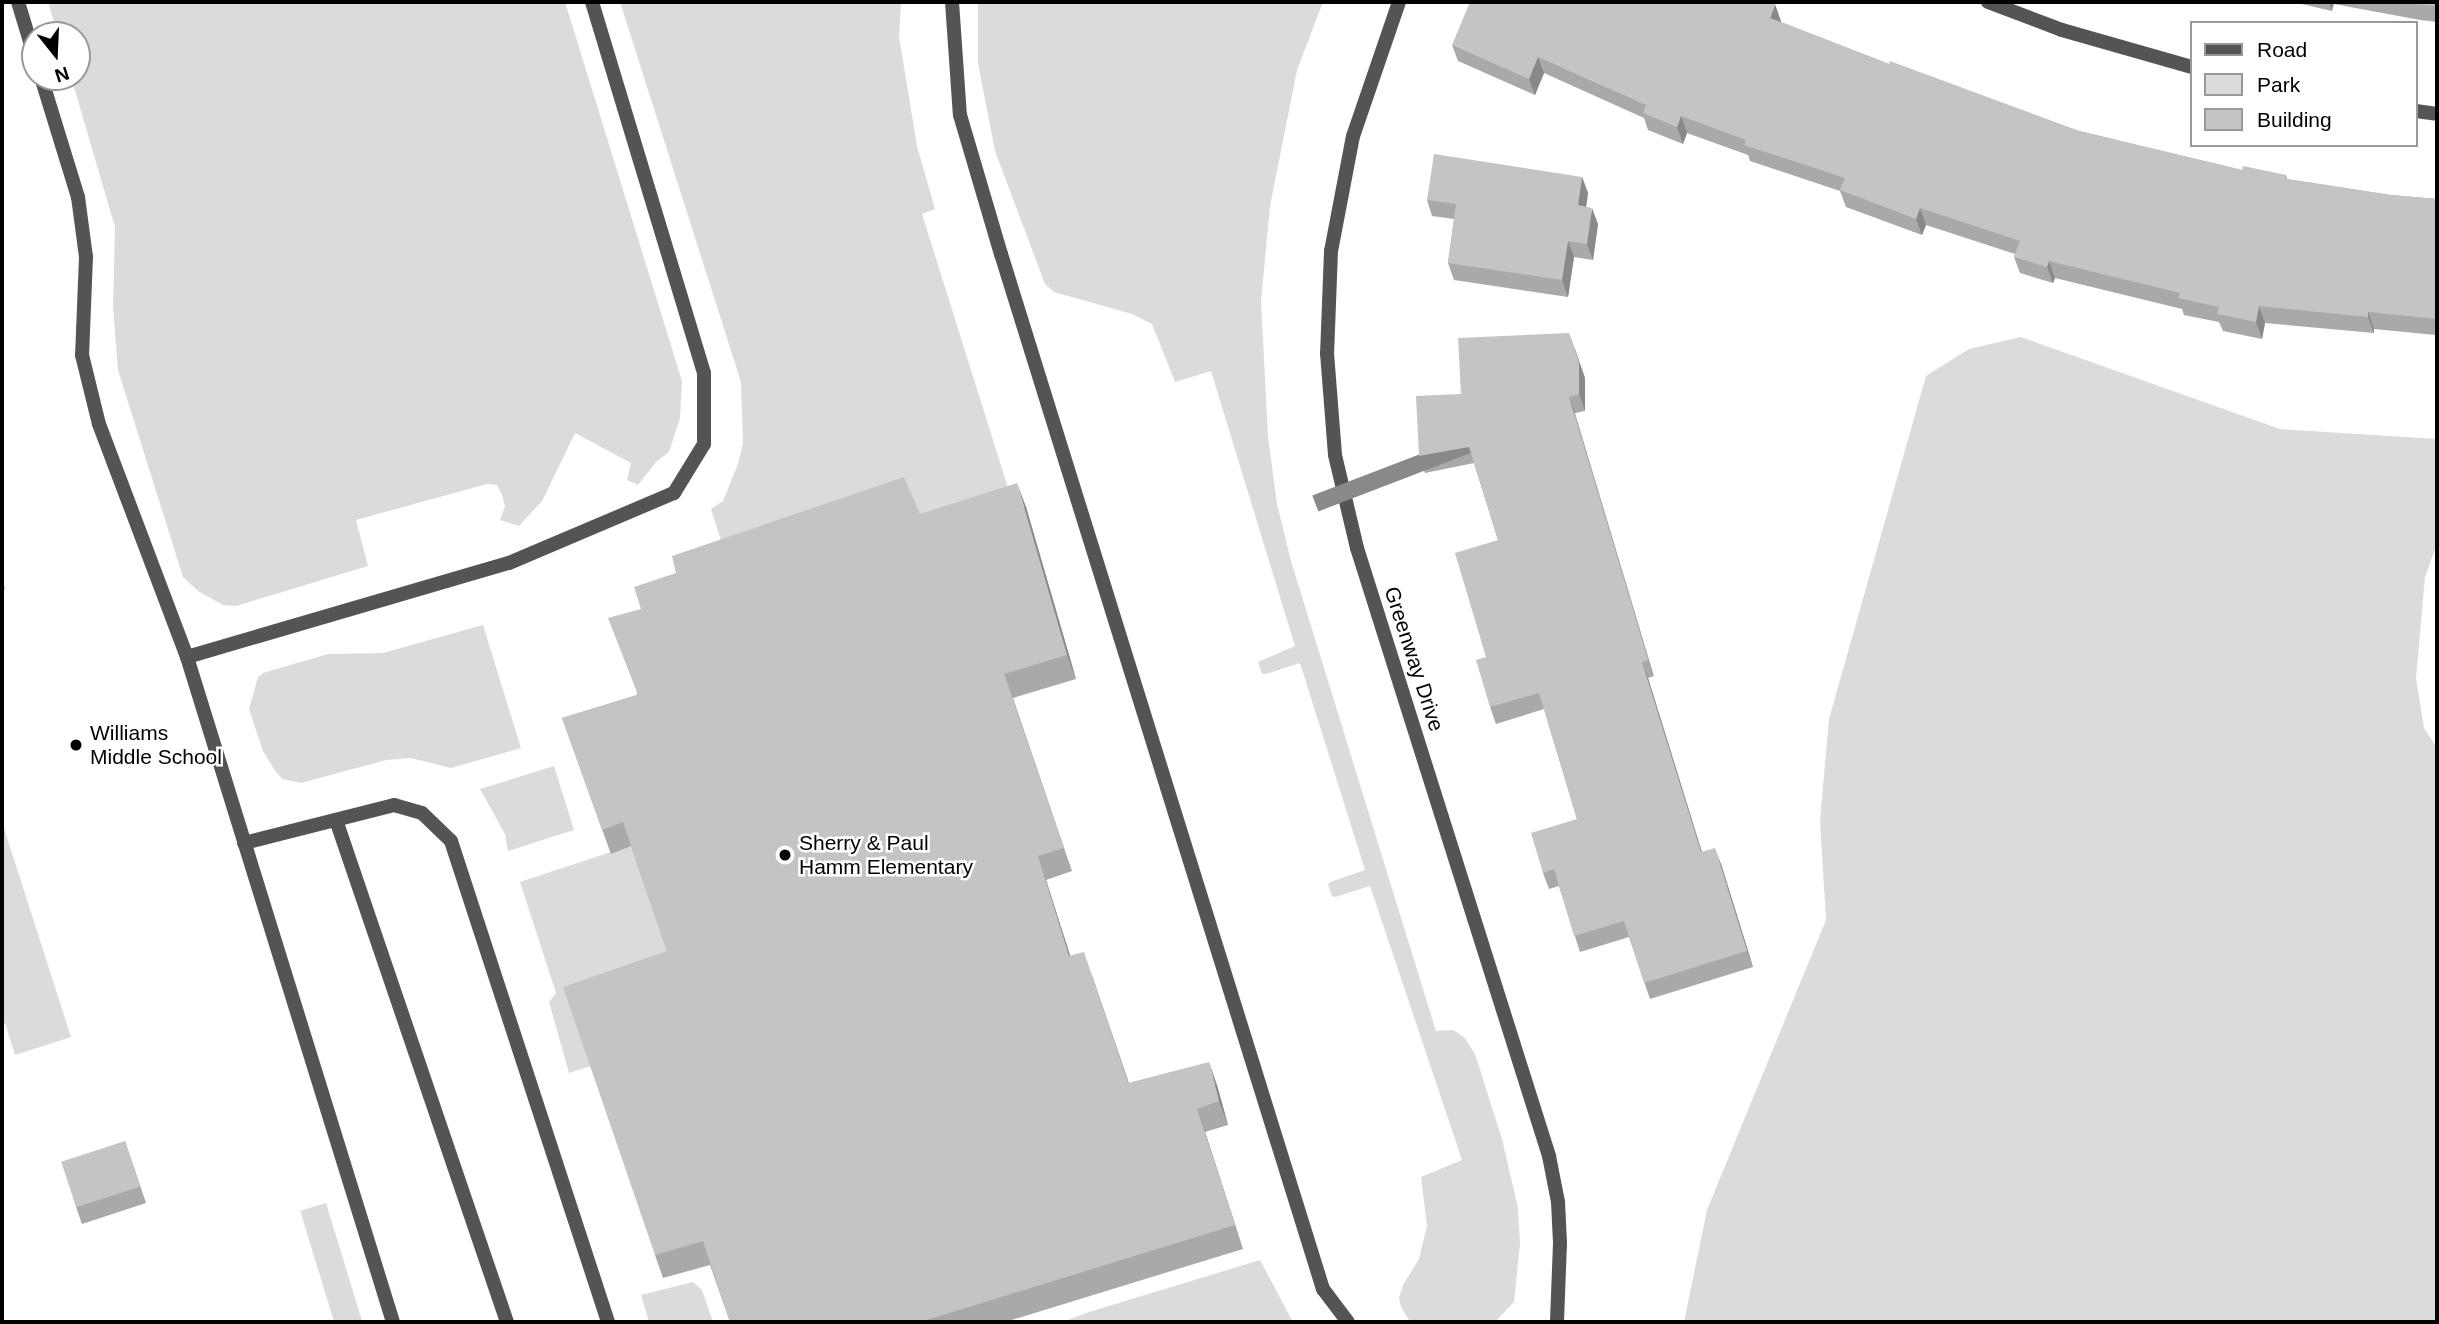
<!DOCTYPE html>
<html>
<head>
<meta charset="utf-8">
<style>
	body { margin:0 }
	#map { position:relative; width:2439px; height:1324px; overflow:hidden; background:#fff; font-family:Arial,sans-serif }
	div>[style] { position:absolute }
	.green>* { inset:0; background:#dbdbdb; transform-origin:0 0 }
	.service>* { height:14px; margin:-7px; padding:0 7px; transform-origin:7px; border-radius:7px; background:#545454 }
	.minor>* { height:14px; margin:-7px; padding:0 7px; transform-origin:7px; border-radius:7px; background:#545454 }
	.wall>* { inset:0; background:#a9a9a9 }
	.shaded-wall>* { inset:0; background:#898989; transform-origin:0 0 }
	.building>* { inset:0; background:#c4c4c4; transform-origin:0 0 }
	.dots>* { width:19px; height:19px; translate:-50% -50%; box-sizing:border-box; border:4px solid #fff; border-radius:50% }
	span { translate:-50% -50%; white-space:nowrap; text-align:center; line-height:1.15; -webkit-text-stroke:5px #fff; paint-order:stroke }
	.street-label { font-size:21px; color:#000 }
	.poi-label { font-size:21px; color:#000 }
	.left { translate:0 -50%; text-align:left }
	.frame { position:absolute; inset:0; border:4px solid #000; pointer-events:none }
	.legend { position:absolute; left:2190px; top:21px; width:228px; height:126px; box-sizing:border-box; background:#fff; border:2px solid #999; margin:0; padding:9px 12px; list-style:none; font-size:21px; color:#000 }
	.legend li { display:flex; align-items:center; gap:14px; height:35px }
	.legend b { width:35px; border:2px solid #999 }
	.north { position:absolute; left:21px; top:21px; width:70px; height:70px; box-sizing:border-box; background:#fff; border:2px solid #999; border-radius:50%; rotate:162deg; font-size:19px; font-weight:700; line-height:28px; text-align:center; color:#000 }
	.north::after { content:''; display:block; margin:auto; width:24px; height:32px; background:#000; clip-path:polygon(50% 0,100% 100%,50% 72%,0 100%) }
</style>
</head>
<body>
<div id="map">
	<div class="green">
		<div style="clip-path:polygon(48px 2px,565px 2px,682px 381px,680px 418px,669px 452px,656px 462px,638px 485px,627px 480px,631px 463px,575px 433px,542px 501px,519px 526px,500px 520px,505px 507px,502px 495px,497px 485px,487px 484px,356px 520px,368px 566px,236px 606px,223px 605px,198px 591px,183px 577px,118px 370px,113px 307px,115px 227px,71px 77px,77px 77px,77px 35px,58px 35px)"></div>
		<div style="clip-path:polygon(620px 2px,901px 2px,899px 36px,917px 146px,935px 209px,922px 214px,1015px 510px,728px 563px,711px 509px,723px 501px,738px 464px,743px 443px,741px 382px)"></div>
		<div style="clip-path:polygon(978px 2px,1323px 2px,1297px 70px,1270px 206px,1261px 301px,1268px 436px,1277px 504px,1291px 561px,1436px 1031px,1453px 1030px,1465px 1038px,1475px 1054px,1502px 1139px,1518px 1208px,1520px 1244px,1514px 1302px,1495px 1322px,1410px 1322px,1401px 1307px,1399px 1298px,1403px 1285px,1419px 1259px,1427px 1226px,1421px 1177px,1462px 1160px,1370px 886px,1335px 897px,1332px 896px,1328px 885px,1330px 882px,1365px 870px,1300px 663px,1266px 674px,1262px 674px,1258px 662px,1295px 646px,1211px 371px,1175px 382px,1152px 324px,1132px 314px,1054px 292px,1045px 284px,995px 151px,978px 63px)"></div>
		<div style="clip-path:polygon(2021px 337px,2280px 429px,2437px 439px,2437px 544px,2425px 577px,2416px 678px,2424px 728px,2437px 748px,2437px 1322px,1684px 1322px,1707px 1210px,1826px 920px,1820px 821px,1829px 719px,1926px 376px,1969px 349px)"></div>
		<div style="clip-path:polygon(483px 625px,521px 748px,451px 768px,411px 758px,386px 760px,301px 783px,283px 779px,276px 772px,263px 751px,249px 709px,258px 677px,263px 673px,328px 654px,383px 653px)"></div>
		<div style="clip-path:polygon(554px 766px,574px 830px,508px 851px,505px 834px,480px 789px)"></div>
		<div style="clip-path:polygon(2px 822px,71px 1037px,15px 1055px,5px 1023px,2px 1031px)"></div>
		<div style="clip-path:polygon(632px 845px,676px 975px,591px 1066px,569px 1073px,549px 1002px,556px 993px,520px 882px)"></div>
		<div style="left:326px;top:1203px;width:125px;height:27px;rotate:73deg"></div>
		<div style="clip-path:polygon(1260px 1260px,1293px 1322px,1063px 1322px,1086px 1313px)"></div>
		<div style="clip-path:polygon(693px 1282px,702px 1290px,713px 1322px,649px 1322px,641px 1295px)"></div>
	</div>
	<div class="service">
		<div style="left:18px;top:2px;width:59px;rotate:73.1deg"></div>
		<div style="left:952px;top:2px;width:113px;rotate:86deg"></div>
		<div style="left:960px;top:115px;width:145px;rotate:73.6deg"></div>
		<div style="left:1001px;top:254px;width:1084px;rotate:72.72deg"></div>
		<div style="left:1323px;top:1289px;width:41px;rotate:52.9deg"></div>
		<div style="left:41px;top:77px;width:126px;rotate:72.9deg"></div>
		<div style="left:78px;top:197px;width:61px;rotate:82.4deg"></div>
		<div style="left:86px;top:257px;width:98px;rotate:92.3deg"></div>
		<div style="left:82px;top:355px;width:71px;rotate:76.2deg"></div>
		<div style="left:99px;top:424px;width:249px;rotate:69.3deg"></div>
		<div style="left:187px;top:657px;width:335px;rotate:-16.3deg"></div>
		<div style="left:509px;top:563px;width:179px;rotate:-23deg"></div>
		<div style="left:674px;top:493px;width:57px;rotate:-58.5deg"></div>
		<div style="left:704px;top:444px;width:71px;rotate:-90deg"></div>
		<div style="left:704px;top:373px;width:388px;rotate:-106.8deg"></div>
		<div style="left:187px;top:657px;width:696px;rotate:72.79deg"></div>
		<div style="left:336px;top:820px;width:530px;rotate:71.19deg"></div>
		<div style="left:244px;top:843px;width:155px;rotate:-14.2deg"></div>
		<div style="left:394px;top:805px;width:29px;rotate:16deg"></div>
		<div style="left:422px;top:813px;width:40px;rotate:44deg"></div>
		<div style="left:451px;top:841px;width:506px;rotate:71.92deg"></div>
	</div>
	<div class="minor">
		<div style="left:1399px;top:2px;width:142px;rotate:108.9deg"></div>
		<div style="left:1353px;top:136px;width:117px;rotate:100.8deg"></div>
		<div style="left:1331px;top:251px;width:102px;rotate:92.2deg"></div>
		<div style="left:1327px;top:353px;width:102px;rotate:85.5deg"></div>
		<div style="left:1335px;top:455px;width:96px;rotate:76.7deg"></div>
		<div style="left:1357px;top:548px;width:638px;rotate:72.47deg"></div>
		<div style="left:1549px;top:1156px;width:47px;rotate:78.9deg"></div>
		<div style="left:1558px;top:1202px;width:41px;rotate:87.2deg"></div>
		<div style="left:1560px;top:1243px;width:79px;rotate:92.2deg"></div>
		<div style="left:1988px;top:2px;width:79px;rotate:20.7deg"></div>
		<div style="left:2062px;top:30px;width:135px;rotate:15.9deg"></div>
		<div style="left:2416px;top:111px;width:21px;rotate:8deg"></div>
	</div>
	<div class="wall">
		<div style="clip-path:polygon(2293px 2px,2437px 2px,2437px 22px,2420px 20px,2334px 4px,2332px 11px)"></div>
		<div style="clip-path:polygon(1781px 21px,1781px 22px,1889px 64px,2079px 131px,2242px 170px,2286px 175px,2287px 179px,2391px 195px,2437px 199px,2437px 337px,2436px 335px,2374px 329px,2374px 333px,2265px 323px,2262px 339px,2223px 331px,2219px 322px,2184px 315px,2182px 309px,2055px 278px,2053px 283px,2020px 273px,2014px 257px,2015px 254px,1926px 225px,1922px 235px,1846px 207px,1840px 191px,1750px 161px,1748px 155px,1687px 133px,1683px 144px,1648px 130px,1644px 118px,1544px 73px,1535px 95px,1458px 61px,1452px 45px)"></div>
		<div style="clip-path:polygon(1582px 177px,1588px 193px,1586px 207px,1598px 224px,1593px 260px,1574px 257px,1568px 297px,1454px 280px,1448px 263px,1454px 219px,1432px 216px,1427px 200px)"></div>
		<div style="clip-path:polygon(1575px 349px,1585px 378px,1585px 411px,1575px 413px,1654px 676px,1648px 678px,1702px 852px,1721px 864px,1753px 967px,1650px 999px,1629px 937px,1580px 952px,1559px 886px,1549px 889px,1543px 873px,1577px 819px,1544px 709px,1496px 724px,1490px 707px,1486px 657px,1498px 540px,1474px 463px,1425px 473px,1419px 456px,1461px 394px)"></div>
		<div style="clip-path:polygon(1026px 507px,1076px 679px,1013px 698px,1072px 871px,1046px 880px,1070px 956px,1092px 975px,1129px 1083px,1217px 1085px,1228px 1125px,1205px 1132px,1243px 1249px,1005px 1322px,730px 1322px,710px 1265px,663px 1278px,655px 1255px,667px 951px,631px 846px,611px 854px,562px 718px,637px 695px,641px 609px)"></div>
		<div style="clip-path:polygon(2px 579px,5px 589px,2px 590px)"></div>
		<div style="clip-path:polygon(125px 1141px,146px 1203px,82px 1224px,76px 1207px)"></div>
	</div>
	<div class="shaded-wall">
		<div style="clip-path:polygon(2329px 2px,2333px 2px,2332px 11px)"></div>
		<div style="clip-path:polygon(1775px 4px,1781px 21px,1776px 34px,1770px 18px)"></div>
		<div style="clip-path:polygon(1538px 57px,1544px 73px,1535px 95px,1529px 79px)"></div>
		<div style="clip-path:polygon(1681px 116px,1687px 133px,1683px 144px,1677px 127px)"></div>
		<div style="clip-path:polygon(1582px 177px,1588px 193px,1584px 222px,1578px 205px)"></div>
		<div style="clip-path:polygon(1592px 208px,1598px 224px,1593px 260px,1587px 244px)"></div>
		<div style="clip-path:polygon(1920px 208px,1926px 225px,1922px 235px,1916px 219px)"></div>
		<div style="clip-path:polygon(1568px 241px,1574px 257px,1568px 297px,1562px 280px)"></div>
		<div style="clip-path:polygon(2049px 261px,2055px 278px,2053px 283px,2047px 267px)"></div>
		<div style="clip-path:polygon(2259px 306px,2265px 323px,2262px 339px,2256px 322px)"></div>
		<div style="clip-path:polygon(2368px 312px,2374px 329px,2374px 333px,2368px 317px)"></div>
		<div style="clip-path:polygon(1569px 333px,1585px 378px,1585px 411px,1579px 394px)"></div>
		<div style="left:1569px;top:397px;width:17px;height:275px;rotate:69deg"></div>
		<div style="clip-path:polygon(1017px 483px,1026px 507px,1076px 679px,1067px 655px)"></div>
		<div style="clip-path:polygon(1642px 662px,1648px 678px,1707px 869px,1701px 852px)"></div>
		<div style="clip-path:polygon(1715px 848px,1721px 864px,1753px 967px,1747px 951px)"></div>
		<div style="clip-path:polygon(1038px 856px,1046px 880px,1078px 980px,1069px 956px)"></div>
		<div style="clip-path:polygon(1209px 1062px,1217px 1085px,1228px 1125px,1219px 1101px)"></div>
		<div style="clip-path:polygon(1197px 1109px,1205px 1132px,1243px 1249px,1235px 1225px)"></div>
	</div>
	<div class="building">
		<div style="clip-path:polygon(1470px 2px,1768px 2px,1775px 4px,1770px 18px,1889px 64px,1890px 61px,2079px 131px,2242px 170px,2243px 166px,2286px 175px,2285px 179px,2391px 195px,2437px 199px,2437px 334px,2436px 333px,2437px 319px,2368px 312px,2368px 317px,2259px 306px,2256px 322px,2217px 314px,2219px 307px,2178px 298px,2180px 293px,2049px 261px,2047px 267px,2014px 257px,2020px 241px,1920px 208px,1916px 219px,1840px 190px,1845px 178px,1744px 145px,1746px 140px,1681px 116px,1677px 127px,1643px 113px,1646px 105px,1538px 57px,1529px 79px,1452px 45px)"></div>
		<div style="clip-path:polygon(2403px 2px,2437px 2px,2437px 6px,2414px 4px)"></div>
		<div style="clip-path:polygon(1434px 154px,1582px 177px,1578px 205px,1592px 208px,1587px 244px,1568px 241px,1562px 280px,1448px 263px,1456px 204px,1427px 200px)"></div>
		<div style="clip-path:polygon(1569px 333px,1579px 362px,1579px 394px,1569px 397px,1648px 660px,1642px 662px,1701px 852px,1715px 848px,1747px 951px,1644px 983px,1624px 921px,1574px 936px,1554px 869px,1543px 873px,1531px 833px,1577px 819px,1539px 693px,1490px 707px,1476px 660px,1486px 657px,1455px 553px,1498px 540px,1469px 447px,1419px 456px,1416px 396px,1461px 394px,1458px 338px)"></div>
		<div style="clip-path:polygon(904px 477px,920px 514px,1017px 483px,1067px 655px,1004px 674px,1064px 848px,1038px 856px,1069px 956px,1084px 952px,1128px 1083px,1209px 1062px,1219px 1101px,1197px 1109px,1235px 1225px,920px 1322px,730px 1322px,703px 1241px,655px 1255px,563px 987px,667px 951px,623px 822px,602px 830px,562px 718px,638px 695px,608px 618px,641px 609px,634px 587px,676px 573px,672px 556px)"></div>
		<div style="left:125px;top:1141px;width:48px;height:67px;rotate:72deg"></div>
	</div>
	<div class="dots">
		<div style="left:76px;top:745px;background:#000"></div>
		<div style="left:785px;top:855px;background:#000"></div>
	</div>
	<div class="street-label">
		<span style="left:1414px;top:659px;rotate:72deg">Greenway Drive</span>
	</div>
	<div class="poi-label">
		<span class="left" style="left:90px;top:745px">Williams<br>Middle School</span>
		<span class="left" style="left:799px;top:855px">Sherry &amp; Paul<br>Hamm Elementary</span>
	</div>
	<div class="frame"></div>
	<ul class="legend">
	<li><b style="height:9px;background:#545454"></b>Road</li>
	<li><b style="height:19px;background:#dbdbdb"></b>Park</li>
	<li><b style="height:19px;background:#c4c4c4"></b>Building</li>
	</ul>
	<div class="north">N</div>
</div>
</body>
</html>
